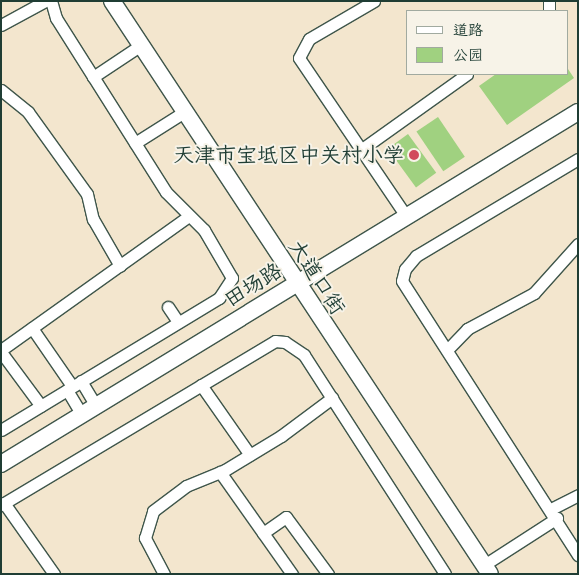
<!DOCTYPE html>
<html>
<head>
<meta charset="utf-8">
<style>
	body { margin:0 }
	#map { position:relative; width:579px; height:575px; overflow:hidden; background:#f3e6ce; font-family:Itim,"LXGW WenKai TC",sans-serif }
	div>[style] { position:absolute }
	.green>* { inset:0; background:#a0d180; transform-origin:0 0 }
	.roads { filter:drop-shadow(1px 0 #3f564b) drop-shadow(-1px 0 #3f564b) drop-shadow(0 1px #3f564b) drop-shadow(0 -1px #3f564b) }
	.street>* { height:11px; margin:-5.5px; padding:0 5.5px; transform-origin:5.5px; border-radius:5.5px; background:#fff }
	.secondary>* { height:16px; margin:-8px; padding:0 8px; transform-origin:8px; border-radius:8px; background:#fff }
	.dots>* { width:14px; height:14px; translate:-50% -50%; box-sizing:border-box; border:2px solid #f7f3e8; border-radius:50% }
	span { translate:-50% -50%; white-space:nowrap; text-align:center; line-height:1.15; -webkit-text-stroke:4px #f7f3e8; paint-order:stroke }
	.poi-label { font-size:21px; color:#1f3d34 }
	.right { translate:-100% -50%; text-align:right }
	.street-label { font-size:21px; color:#1f3d34 }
	.frame { position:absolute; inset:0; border:2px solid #1f3d34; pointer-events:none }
	.legend { position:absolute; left:406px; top:10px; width:162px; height:65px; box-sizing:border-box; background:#f7f3e8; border:1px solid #a1aaa0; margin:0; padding:6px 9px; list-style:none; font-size:15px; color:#1f3d34 }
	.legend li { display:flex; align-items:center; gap:10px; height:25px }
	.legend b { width:25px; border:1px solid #a1aaa0 }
</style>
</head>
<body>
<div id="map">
	<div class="green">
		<div style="clip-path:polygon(568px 69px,574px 78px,507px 125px,479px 86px,496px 74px,568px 74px)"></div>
		<div style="left:438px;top:117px;width:48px;height:26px;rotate:56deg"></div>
		<div style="left:408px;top:134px;width:48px;height:25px;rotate:54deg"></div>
	</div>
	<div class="roads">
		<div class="street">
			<div style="left:374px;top:1px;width:75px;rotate:149.7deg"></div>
			<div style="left:309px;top:39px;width:21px;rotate:118deg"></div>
			<div style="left:299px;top:58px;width:191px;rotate:55.9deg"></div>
			<div style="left:549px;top:1px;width:10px;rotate:90deg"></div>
			<div style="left:1px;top:25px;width:50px;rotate:-28.6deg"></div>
			<div style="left:93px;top:77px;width:58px;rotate:-33.7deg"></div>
			<div style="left:1px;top:90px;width:35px;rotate:39deg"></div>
			<div style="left:28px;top:112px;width:101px;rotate:54.3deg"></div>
			<div style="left:87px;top:194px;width:26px;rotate:77deg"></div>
			<div style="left:93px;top:219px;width:54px;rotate:60.1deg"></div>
			<div style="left:135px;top:143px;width:58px;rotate:-32.3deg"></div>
			<div style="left:362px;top:149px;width:129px;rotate:-35.5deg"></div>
			<div style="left:578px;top:159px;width:189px;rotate:149.1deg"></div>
			<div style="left:416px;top:256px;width:17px;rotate:130deg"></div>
			<div style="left:405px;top:269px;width:12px;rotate:104deg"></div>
			<div style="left:402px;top:281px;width:326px;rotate:57.3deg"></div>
			<div style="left:168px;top:307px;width:18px;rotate:56deg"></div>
			<div style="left:32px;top:328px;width:70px;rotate:55.4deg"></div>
			<div style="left:448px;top:349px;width:28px;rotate:-46deg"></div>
			<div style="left:467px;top:329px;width:76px;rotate:-28.2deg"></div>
			<div style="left:534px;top:293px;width:66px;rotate:-48.1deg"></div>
			<div style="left:1px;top:350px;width:231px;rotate:-35.5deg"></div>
			<div style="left:1px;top:352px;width:67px;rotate:53.5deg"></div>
			<div style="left:81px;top:381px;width:29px;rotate:59deg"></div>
			<div style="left:201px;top:385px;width:85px;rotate:55deg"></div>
			<div style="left:67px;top:390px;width:29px;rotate:59deg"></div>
			<div style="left:1px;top:430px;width:255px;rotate:-31.2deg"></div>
			<div style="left:219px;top:298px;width:24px;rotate:-57deg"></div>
			<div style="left:232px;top:278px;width:56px;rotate:-120.3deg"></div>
			<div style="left:204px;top:230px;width:54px;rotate:-135deg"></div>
			<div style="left:166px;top:192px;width:206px;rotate:-122.3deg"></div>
			<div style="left:56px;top:18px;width:18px;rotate:-106deg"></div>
			<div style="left:220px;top:472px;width:125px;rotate:54.8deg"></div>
			<div style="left:4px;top:503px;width:87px;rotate:54.8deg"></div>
			<div style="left:1px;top:505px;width:319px;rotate:-30.9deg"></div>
			<div style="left:275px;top:341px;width:10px;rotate:6deg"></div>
			<div style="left:285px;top:342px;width:23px;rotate:34deg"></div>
			<div style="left:304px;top:355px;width:260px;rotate:57.2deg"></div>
			<div style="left:551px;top:509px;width:30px;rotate:-27deg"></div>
			<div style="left:263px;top:533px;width:28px;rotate:-35deg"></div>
			<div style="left:286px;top:517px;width:71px;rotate:53.6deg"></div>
			<div style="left:484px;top:565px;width:87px;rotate:-32.8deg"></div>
			<div style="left:164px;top:574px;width:41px;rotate:-117.8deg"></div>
			<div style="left:145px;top:538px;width:28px;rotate:-73deg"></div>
			<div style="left:153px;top:511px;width:41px;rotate:-37.1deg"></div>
			<div style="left:186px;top:486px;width:42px;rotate:-22.3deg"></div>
			<div style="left:225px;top:470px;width:66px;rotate:-31.3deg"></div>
			<div style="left:281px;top:436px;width:64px;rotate:-36.7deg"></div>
		</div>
		<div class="secondary">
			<div style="left:112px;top:1px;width:686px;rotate:56.59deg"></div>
			<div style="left:1px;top:464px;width:676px;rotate:-31.39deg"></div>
		</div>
	</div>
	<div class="dots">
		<div style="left:414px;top:155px;background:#d1495b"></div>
	</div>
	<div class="poi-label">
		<span class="right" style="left:404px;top:155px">天津市宝坻区中关村小学</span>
	</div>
	<div class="street-label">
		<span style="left:317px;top:277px;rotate:57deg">大道口街</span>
		<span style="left:253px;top:285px;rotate:-32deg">田场路</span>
	</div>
	<div class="frame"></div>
	<ul class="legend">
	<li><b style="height:6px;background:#fff"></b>道路</li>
	<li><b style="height:14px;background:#a0d180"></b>公园</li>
	</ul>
</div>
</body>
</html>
